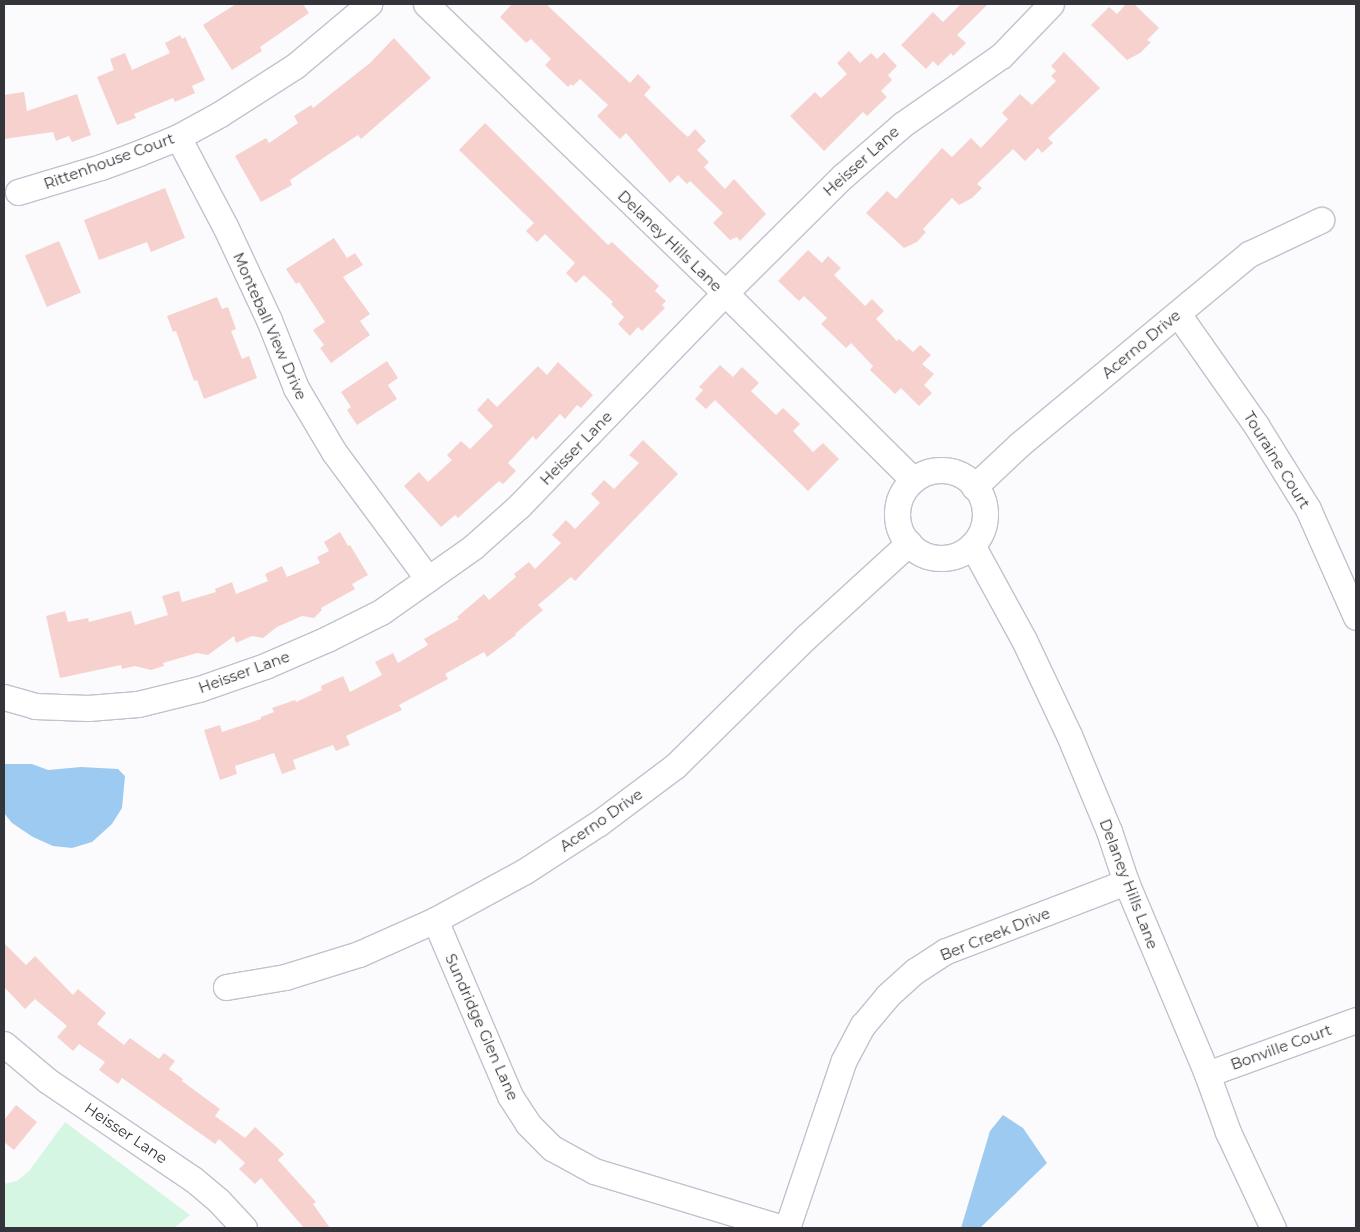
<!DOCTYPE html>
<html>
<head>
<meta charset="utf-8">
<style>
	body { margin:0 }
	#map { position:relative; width:1360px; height:1232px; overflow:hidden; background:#fbfbfe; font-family:Montserrat,sans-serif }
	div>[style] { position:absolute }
	.green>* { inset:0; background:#d5f6e3 }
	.water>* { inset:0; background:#9ccaf0 }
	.building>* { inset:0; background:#f7d1ce; transform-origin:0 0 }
	.roads { filter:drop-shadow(1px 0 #c0c2ce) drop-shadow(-1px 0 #c0c2ce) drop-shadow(0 1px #c0c2ce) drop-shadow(0 -1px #c0c2ce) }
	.minor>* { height:25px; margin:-12.5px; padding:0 12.5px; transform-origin:12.5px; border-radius:12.5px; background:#fff }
	.minor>.ring { margin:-12.5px; padding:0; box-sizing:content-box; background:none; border:25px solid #fff; border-radius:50% }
	span { translate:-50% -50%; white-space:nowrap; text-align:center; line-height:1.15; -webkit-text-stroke:5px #fff; paint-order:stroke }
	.street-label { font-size:15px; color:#34353a }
	.frame { position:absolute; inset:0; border:5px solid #34353a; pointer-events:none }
</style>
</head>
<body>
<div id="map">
	<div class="green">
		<div style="clip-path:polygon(65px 1122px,190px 1215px,174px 1228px,4px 1228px,4px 1184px,17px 1181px,29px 1171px)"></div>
	</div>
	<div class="water">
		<div style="clip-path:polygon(4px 764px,32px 764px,48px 770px,81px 767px,118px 769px,125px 776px,122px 808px,112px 824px,92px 842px,72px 848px,53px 846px,33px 837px,12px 823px,4px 813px)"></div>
		<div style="clip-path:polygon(1003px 1115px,1023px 1128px,1047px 1163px,980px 1228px,961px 1228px,990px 1131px)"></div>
	</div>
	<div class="building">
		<div style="clip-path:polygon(236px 4px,303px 4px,309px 13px,260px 47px,262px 51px,232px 70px,203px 25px)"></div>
		<div style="clip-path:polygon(512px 4px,546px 4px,630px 83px,638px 74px,651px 87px,644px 95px,681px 131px,688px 137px,695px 129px,706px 141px,697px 150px,709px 162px,704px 167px,725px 189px,734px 179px,766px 214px,740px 241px,737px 237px,730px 240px,713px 223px,723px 213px,690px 181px,687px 184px,678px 175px,670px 183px,626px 133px,620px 139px,597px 116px,608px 105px,580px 79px,573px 86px,571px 84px,568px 87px,545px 65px,551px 59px,531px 39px,526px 43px,500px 17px)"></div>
		<div style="clip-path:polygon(961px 4px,988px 4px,957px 35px,966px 43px,953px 56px,951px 53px,938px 66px,933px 61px,926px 69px,901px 45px,933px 12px,943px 22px)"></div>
		<div style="clip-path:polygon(1126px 4px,1134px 4px,1159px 28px,1147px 40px,1151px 42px,1140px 53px,1127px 60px,1091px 25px,1109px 7px,1117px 14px)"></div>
		<div style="clip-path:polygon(180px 35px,182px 39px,185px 37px,205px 80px,192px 86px,195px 93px,175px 102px,173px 98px,134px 114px,136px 118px,117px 125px,97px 77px,114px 70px,110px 59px,125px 53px,132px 70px,170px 53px,165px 43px)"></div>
		<div style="clip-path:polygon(394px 38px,431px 78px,361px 139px,358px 135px,290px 180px,292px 185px,261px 202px,235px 156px,266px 138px,269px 143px,298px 123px,294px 116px,311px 105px,313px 108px,370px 63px)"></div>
		<div style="clip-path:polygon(849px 51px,860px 63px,871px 53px,877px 59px,884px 52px,897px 66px,888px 75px,892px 80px,881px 91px,887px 97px,867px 116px,863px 112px,824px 151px,790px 116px,815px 92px,821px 98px,847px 74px,837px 63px)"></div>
		<div style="clip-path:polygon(1064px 52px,1100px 88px,1048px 138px,1053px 143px,1042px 153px,1038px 148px,1025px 161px,1013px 149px,977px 184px,982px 188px,972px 198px,959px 205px,952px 198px,923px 229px,926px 232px,917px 242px,904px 248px,866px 213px,887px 191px,896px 199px,942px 148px,952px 157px,971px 138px,981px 148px,1008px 119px,1002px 113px,1020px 94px,1032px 105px,1056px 81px,1051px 76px,1056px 71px,1051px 66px)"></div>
		<div style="clip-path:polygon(24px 92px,27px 111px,77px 94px,91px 135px,72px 142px,69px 136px,56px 141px,53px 132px,4px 139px,4px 95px)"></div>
		<div style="clip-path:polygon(485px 123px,608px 245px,612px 242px,659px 286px,655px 291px,666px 301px,662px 305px,665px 308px,642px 331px,638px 327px,630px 336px,618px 324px,624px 317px,611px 304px,613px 302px,584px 275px,576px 283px,566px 273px,575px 263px,545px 234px,537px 242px,526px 231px,534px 223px,459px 150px)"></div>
		<div style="clip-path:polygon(165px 188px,185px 238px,151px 252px,147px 242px,99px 260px,84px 220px)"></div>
		<div style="clip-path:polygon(334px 238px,347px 258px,355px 253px,363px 265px,343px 277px,370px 314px,360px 321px,370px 335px,331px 363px,320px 348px,324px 345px,313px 330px,325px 322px,299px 282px,296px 284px,286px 269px)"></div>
		<div style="left:59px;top:241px;width:56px;height:37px;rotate:67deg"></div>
		<div style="clip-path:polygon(808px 250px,822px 263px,828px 256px,841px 268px,834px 275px,865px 306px,872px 299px,884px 311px,876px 319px,897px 341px,899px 339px,913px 352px,920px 345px,931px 355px,922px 364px,934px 374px,924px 385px,932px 393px,919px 406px,901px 388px,895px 394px,870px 370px,873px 366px,851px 343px,846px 348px,821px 324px,827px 318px,804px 296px,799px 301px,778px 281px)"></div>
		<div style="clip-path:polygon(217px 297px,222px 309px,228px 307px,236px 329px,231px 331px,242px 359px,249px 356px,257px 378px,204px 399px,197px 380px,194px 381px,176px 331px,173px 332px,167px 316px)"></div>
		<div style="clip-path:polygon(387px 361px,398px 378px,388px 385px,397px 399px,357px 425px,347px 410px,351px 407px,341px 392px)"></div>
		<div style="clip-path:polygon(558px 362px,593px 395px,581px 408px,577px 405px,565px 419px,560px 414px,536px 440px,533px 436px,508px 463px,516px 471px,503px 484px,499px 481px,458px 518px,455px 515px,441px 527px,404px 486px,419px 472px,428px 482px,452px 460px,447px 455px,461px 441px,470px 449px,493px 426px,477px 410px,488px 398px,497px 407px,538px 366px,547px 375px)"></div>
		<div style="clip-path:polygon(720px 365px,733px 377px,742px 367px,759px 383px,751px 391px,776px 415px,783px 408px,800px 424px,793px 431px,813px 452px,823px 443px,839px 459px,808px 491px,715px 400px,706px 409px,695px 399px,703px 390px,699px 387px)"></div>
		<div style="clip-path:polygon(643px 440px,678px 474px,575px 581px,571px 577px,538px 605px,543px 610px,515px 634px,516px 635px,487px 657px,484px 652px,445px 674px,448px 679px,399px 705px,402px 710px,346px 736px,350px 745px,336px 751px,333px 745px,293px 760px,296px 769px,282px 774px,274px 753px,235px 766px,237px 774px,220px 780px,204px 730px,220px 725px,222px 732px,261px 719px,261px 717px,274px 712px,272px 708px,295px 700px,296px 702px,322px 690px,321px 686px,343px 676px,350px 692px,382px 675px,375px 662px,393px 653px,398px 663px,428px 645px,424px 639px,459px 619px,457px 617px,484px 594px,489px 600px,516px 577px,514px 574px,529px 562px,535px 569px,561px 543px,552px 535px,566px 520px,575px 529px,600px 503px,591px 494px,604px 480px,614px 489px,639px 463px,629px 455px)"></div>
		<div style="clip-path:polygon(340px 532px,348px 546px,350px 545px,368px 575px,352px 584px,355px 589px,321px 608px,322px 610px,314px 618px,302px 616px,277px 627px,263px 638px,252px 636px,236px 643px,234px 636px,208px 655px,197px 653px,163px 663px,164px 666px,151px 670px,135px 666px,122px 669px,121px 665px,60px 678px,46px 616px,65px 611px,68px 622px,88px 618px,89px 622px,131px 611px,135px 625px,168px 615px,162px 596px,179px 591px,182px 602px,216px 592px,215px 589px,232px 582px,236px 594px,268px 581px,265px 574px,282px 566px,287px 577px,320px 563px,317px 557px,329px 551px,324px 542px)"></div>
		<div style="clip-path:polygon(4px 943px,26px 965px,35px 956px,73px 995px,78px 989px,106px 1013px,97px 1024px,124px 1045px,130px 1038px,159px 1059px,164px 1053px,175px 1061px,169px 1069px,183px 1079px,182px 1081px,220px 1109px,215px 1116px,245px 1138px,255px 1127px,284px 1154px,278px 1160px,316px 1202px,313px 1204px,330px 1228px,304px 1228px,261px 1178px,255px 1184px,239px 1169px,245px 1163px,219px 1139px,215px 1144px,122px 1078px,118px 1084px,99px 1070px,105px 1062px,79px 1044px,73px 1051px,57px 1037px,67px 1026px,35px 999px,25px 1009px,4px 987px)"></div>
		<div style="clip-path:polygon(16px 1105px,37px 1122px,14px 1150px,4px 1142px,4px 1120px)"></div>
	</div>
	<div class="roads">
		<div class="minor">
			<div style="left:426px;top:4px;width:416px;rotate:44deg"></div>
			<div style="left:725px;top:293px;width:265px;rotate:44.8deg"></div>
			<div style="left:178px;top:137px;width:101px;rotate:62.2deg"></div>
			<div style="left:225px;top:226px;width:104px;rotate:64.9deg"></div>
			<div style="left:269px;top:320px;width:73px;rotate:68.3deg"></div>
			<div style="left:296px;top:388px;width:74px;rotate:59.3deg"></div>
			<div style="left:334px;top:452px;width:158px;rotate:53.5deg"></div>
			<div style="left:18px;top:192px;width:87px;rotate:-16.8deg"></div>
			<div style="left:101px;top:167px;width:40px;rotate:-20.2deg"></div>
			<div style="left:139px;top:153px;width:42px;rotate:-22.3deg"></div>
			<div style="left:178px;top:137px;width:48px;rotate:-28.7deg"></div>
			<div style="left:220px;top:114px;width:89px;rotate:-32.6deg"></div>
			<div style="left:295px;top:66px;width:97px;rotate:-40deg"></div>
			<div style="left:1178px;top:314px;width:136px;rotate:54.9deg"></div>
			<div style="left:1256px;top:425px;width:99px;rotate:58.2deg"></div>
			<div style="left:1308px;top:509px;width:118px;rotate:66deg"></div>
			<div class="ring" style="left:897px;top:470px;width:63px;height:63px"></div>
			<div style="left:974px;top:487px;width:63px;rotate:-43.1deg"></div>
			<div style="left:1020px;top:444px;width:298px;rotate:-39.7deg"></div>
			<div style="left:1249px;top:254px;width:80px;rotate:-25.3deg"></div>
			<div style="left:972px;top:545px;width:108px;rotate:61.3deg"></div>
			<div style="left:1024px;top:640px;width:105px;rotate:64.7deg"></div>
			<div style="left:1069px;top:735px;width:104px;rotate:67.4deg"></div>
			<div style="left:1109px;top:831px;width:54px;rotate:71.6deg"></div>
			<div style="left:1126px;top:882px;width:208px;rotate:67.1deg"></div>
			<div style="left:1207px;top:1074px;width:62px;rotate:70.1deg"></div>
			<div style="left:1228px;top:1132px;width:106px;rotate:64.9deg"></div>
			<div style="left:4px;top:697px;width:32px;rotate:16deg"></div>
			<div style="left:35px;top:706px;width:53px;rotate:2.2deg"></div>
			<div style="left:88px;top:708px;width:50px;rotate:-4.6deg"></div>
			<div style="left:138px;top:704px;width:63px;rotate:-13.8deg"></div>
			<div style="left:199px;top:689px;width:70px;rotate:-19.2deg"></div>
			<div style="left:265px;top:666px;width:68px;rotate:-23.5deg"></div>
			<div style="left:327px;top:639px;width:60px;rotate:-26.6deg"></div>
			<div style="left:381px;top:612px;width:113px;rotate:-35.2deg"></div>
			<div style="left:473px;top:547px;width:62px;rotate:-41.7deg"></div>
			<div style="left:519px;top:506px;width:296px;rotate:-46deg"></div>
			<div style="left:725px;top:293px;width:166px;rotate:-44.8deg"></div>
			<div style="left:843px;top:176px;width:79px;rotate:-40.9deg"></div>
			<div style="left:903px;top:124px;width:119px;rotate:-34.8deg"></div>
			<div style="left:1001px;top:56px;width:72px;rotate:-46.1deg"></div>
			<div style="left:435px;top:920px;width:191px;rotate:66.9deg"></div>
			<div style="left:510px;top:1096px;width:33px;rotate:57deg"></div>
			<div style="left:528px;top:1124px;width:34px;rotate:45deg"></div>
			<div style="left:552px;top:1148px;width:48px;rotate:28.7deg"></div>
			<div style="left:594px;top:1171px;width:197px;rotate:16.8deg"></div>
			<div style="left:226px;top:987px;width:60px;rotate:-9.6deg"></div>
			<div style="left:285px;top:977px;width:77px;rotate:-17.3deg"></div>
			<div style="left:359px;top:954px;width:83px;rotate:-24.1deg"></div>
			<div style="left:435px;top:920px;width:102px;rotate:-28.6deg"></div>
			<div style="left:525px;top:871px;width:88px;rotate:-33deg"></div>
			<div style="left:599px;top:823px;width:95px;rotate:-36.9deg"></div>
			<div style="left:675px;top:766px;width:185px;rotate:-44.6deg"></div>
			<div style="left:807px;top:636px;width:138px;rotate:-42.4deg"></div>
			<div style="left:4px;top:1044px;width:57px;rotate:40.1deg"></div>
			<div style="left:48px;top:1081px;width:175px;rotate:34.1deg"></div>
			<div style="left:193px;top:1179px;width:33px;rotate:40deg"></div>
			<div style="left:218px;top:1200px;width:38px;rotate:47deg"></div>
			<div style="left:1207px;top:1074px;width:158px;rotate:-19.9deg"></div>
			<div style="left:787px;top:1228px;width:177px;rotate:-71.3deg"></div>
			<div style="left:844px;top:1060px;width:40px;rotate:-62deg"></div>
			<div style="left:863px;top:1025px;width:38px;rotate:-50deg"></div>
			<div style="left:887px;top:996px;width:38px;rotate:-42deg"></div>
			<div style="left:915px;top:971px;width:37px;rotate:-33deg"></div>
			<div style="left:946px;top:951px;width:193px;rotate:-21deg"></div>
		</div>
	</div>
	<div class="street-label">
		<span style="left:109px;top:161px;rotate:-20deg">Rittenhouse Court</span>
		<span style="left:861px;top:161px;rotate:-42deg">Heisser Lane</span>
		<span style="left:670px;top:241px;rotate:44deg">Delaney Hills Lane</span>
		<span style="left:270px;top:326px;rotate:66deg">Monteball View Drive</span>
		<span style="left:1141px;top:344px;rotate:-40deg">Acerno Drive</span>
		<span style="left:576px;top:448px;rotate:-46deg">Heisser Lane</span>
		<span style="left:1277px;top:460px;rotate:58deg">Touraine Court</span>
		<span style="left:244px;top:672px;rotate:-20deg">Heisser Lane</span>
		<span style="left:601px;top:820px;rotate:-35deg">Acerno Drive</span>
		<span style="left:1129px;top:884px;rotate:69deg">Delaney Hills Lane</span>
		<span style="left:995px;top:934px;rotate:-22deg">Ber Creek Drive</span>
		<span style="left:482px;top:1027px;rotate:66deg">Sundridge Glen Lane</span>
		<span style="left:1281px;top:1047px;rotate:-20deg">Bonville Court</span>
		<span style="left:126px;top:1133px;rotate:34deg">Heisser Lane</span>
	</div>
	<div class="frame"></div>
</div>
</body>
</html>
